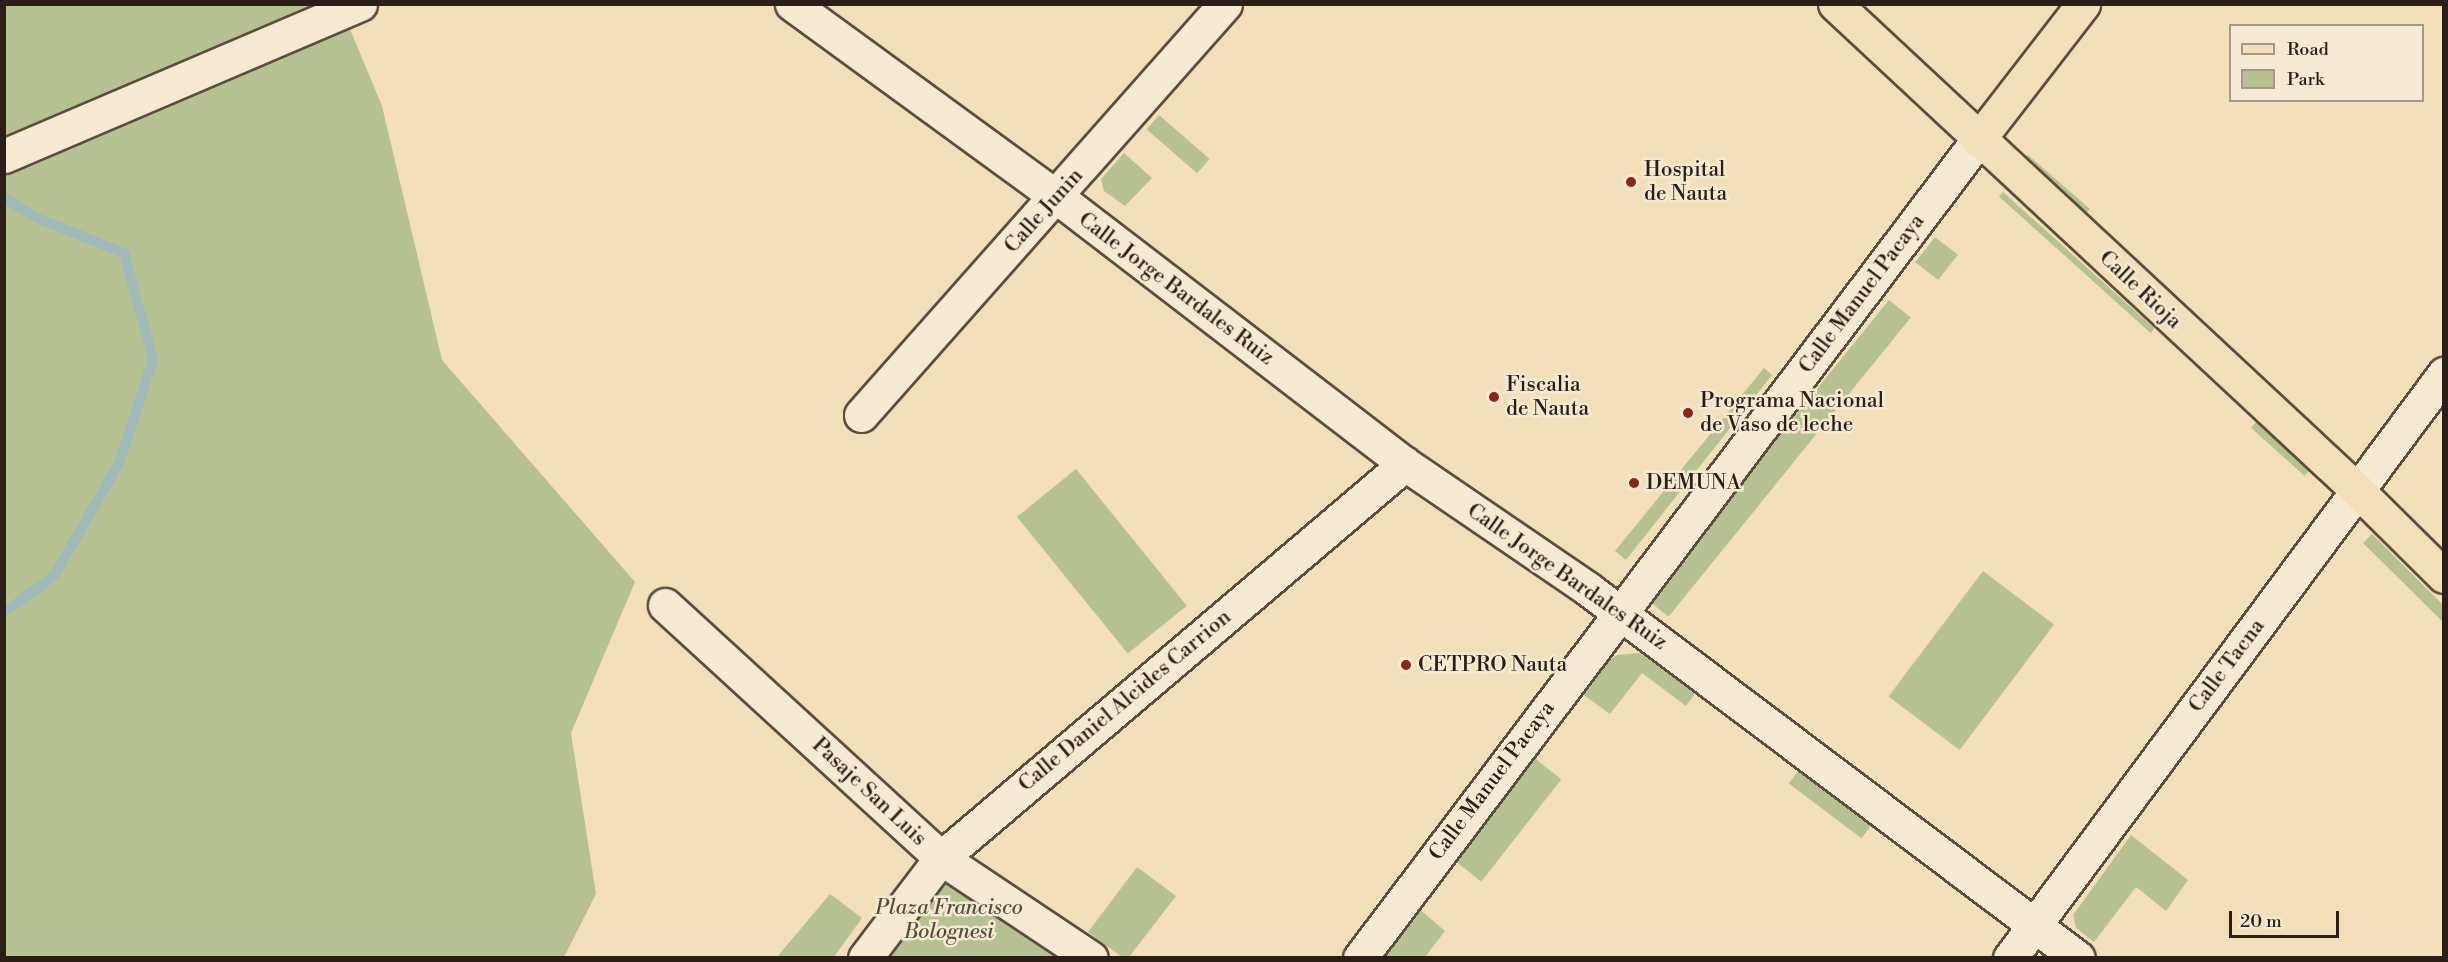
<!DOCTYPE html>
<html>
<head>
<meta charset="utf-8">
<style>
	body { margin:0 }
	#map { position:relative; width:2448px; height:962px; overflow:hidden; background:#f3dfb9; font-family:"Libre Bodoni",serif }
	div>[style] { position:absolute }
	.green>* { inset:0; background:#b7c292; transform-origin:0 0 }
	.stream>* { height:10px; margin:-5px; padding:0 5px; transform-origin:5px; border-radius:5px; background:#a0baba }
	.roads { filter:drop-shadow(2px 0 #5c4e3f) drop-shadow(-2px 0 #5c4e3f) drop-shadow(0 2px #5c4e3f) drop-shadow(0 -2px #5c4e3f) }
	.minor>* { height:33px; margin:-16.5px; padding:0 16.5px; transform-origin:16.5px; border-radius:16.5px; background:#f7ead2 }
	.major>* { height:33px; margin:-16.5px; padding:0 16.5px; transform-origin:16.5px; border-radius:16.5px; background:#f3dfb9 }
	.dots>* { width:16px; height:16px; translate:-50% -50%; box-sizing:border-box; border:3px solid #f7ead2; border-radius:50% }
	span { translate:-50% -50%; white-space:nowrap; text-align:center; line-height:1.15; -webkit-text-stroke:5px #f7ead2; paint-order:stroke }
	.poi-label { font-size:21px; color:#2a1e16 }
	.left { translate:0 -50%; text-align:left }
	.street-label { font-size:21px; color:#2a1e16 }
	.park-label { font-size:21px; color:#544f3b; font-style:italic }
	.frame { position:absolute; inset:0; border:6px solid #2a1e16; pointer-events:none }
	.legend { position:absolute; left:2229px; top:24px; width:195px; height:78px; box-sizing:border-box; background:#f7ead2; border:2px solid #a59887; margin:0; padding:8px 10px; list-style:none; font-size:18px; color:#2a1e16 }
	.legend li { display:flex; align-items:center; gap:12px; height:30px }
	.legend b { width:30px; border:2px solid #a59887 }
	.scale { position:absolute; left:2229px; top:911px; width:110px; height:27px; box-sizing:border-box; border:3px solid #2a1e16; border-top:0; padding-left:8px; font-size:18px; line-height:21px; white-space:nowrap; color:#2a1e16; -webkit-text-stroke:4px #f7ead2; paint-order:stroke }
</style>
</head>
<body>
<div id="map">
	<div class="green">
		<div style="clip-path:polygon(5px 5px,340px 5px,382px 106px,442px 360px,635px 582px,571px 733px,596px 894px,564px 957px,5px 958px)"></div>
		<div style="left:1159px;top:115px;width:67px;height:19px;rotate:41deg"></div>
		<div style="clip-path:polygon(1124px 153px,1152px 178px,1125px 206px,1104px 191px,1101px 179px)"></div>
		<div style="left:2028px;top:155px;width:82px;height:9px;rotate:41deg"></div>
		<div style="left:2003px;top:192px;width:204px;height:6px;rotate:42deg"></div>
		<div style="left:1935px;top:237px;width:29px;height:32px;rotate:38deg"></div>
		<div style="left:1889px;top:300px;width:28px;height:385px;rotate:39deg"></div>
		<div style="clip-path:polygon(1764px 368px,1772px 375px,1626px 560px,1615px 551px)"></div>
		<div style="left:2257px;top:421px;width:72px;height:9px;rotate:42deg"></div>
		<div style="left:1076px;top:469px;width:176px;height:76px;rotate:51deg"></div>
		<div style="clip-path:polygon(2372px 534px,2443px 605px,2443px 622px,2363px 543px)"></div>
		<div style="left:1983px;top:571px;width:89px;height:157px;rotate:37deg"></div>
		<div style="clip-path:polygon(1639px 653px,1697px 691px,1686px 706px,1642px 673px,1610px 714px,1581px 693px,1603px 664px,1617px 655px)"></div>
		<div style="left:1533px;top:757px;width:36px;height:130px;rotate:38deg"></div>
		<div style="left:1799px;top:770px;width:91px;height:17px;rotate:37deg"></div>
		<div style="clip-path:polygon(2131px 835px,2188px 880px,2166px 911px,2136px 887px,2094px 942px,2076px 928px,2073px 915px)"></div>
		<div style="clip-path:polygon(1137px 867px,1176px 896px,1129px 957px,1122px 957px,1088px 932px)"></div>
		<div style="clip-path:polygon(938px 869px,1074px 958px,877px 958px)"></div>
		<div style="clip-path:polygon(830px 894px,862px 918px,834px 957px,777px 957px)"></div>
		<div style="clip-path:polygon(1411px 902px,1445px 931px,1425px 957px,1369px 958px)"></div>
	</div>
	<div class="stream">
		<div style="left:4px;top:198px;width:39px;rotate:31deg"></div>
		<div style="left:37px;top:218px;width:94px;rotate:21.9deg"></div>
		<div style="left:124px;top:253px;width:110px;rotate:74.7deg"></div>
		<div style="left:153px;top:359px;width:109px;rotate:108.1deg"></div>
		<div style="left:119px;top:463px;width:130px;rotate:119.9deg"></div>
		<div style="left:54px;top:576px;width:62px;rotate:144.2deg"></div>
	</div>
	<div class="roads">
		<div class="minor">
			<div style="left:792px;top:4px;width:328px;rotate:36.1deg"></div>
			<div style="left:1057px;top:197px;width:439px;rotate:37.5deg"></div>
			<div style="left:1405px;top:464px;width:222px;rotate:34.3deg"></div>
			<div style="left:1588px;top:589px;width:613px;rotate:36.98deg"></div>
			<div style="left:4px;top:156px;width:387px;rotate:-23.1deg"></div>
			<div style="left:861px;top:415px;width:549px;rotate:-48.47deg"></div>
			<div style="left:665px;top:605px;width:374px;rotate:42.5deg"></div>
			<div style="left:941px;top:858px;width:180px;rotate:33.7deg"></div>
			<div style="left:865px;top:958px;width:126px;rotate:-52.8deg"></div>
			<div style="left:941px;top:858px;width:609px;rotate:-40.34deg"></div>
			<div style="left:1360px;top:958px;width:1025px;rotate:-52.93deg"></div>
			<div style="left:2010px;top:958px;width:728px;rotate:-53.38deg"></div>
		</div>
		<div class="major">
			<div style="left:1835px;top:4px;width:713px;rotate:42.95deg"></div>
			<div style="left:2357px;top:490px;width:122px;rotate:44.7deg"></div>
			<div style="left:1978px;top:140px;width:172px;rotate:-52.3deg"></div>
		</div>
	</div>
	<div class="dots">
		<div style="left:1631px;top:182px;background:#8f2418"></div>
		<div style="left:1494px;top:397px;background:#8f2418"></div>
		<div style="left:1688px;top:413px;background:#8f2418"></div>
		<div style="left:1634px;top:483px;background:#8f2418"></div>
		<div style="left:1406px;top:665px;background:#8f2418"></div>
	</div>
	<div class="poi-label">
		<span class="left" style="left:1644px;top:182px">Hospital<br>de Nauta</span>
		<span class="left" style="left:1506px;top:397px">Fiscalia<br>de Nauta</span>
		<span class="left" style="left:1700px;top:413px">Programa Nacional<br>de Vaso de leche</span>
		<span class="left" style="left:1646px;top:483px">DEMUNA</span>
		<span class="left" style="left:1418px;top:665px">CETPRO Nauta</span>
	</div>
	<div class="street-label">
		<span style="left:1044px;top:211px;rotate:-48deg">Calle Junin</span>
		<span style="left:1176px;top:289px;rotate:37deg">Calle Jorge Bardales Ruiz</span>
		<span style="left:2140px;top:290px;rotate:43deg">Calle Rioja</span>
		<span style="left:1862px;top:294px;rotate:-53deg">Calle Manuel Pacaya</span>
		<span style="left:1567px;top:577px;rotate:35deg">Calle Jorge Bardales Ruiz</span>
		<span style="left:2227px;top:666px;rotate:-53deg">Calle Tacna</span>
		<span style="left:1125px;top:701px;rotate:-40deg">Calle Daniel Alcides Carrion</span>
		<span style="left:1492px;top:781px;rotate:-53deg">Calle Manuel Pacaya</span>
		<span style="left:869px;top:792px;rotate:43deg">Pasaje San Luis</span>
	</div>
	<div class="park-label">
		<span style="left:949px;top:920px">Plaza Francisco<br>Bolognesi</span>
	</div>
	<div class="frame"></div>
	<ul class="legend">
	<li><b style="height:8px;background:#f3dfb9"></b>Road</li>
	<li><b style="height:16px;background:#b7c292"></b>Park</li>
	</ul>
	<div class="scale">20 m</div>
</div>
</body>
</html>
